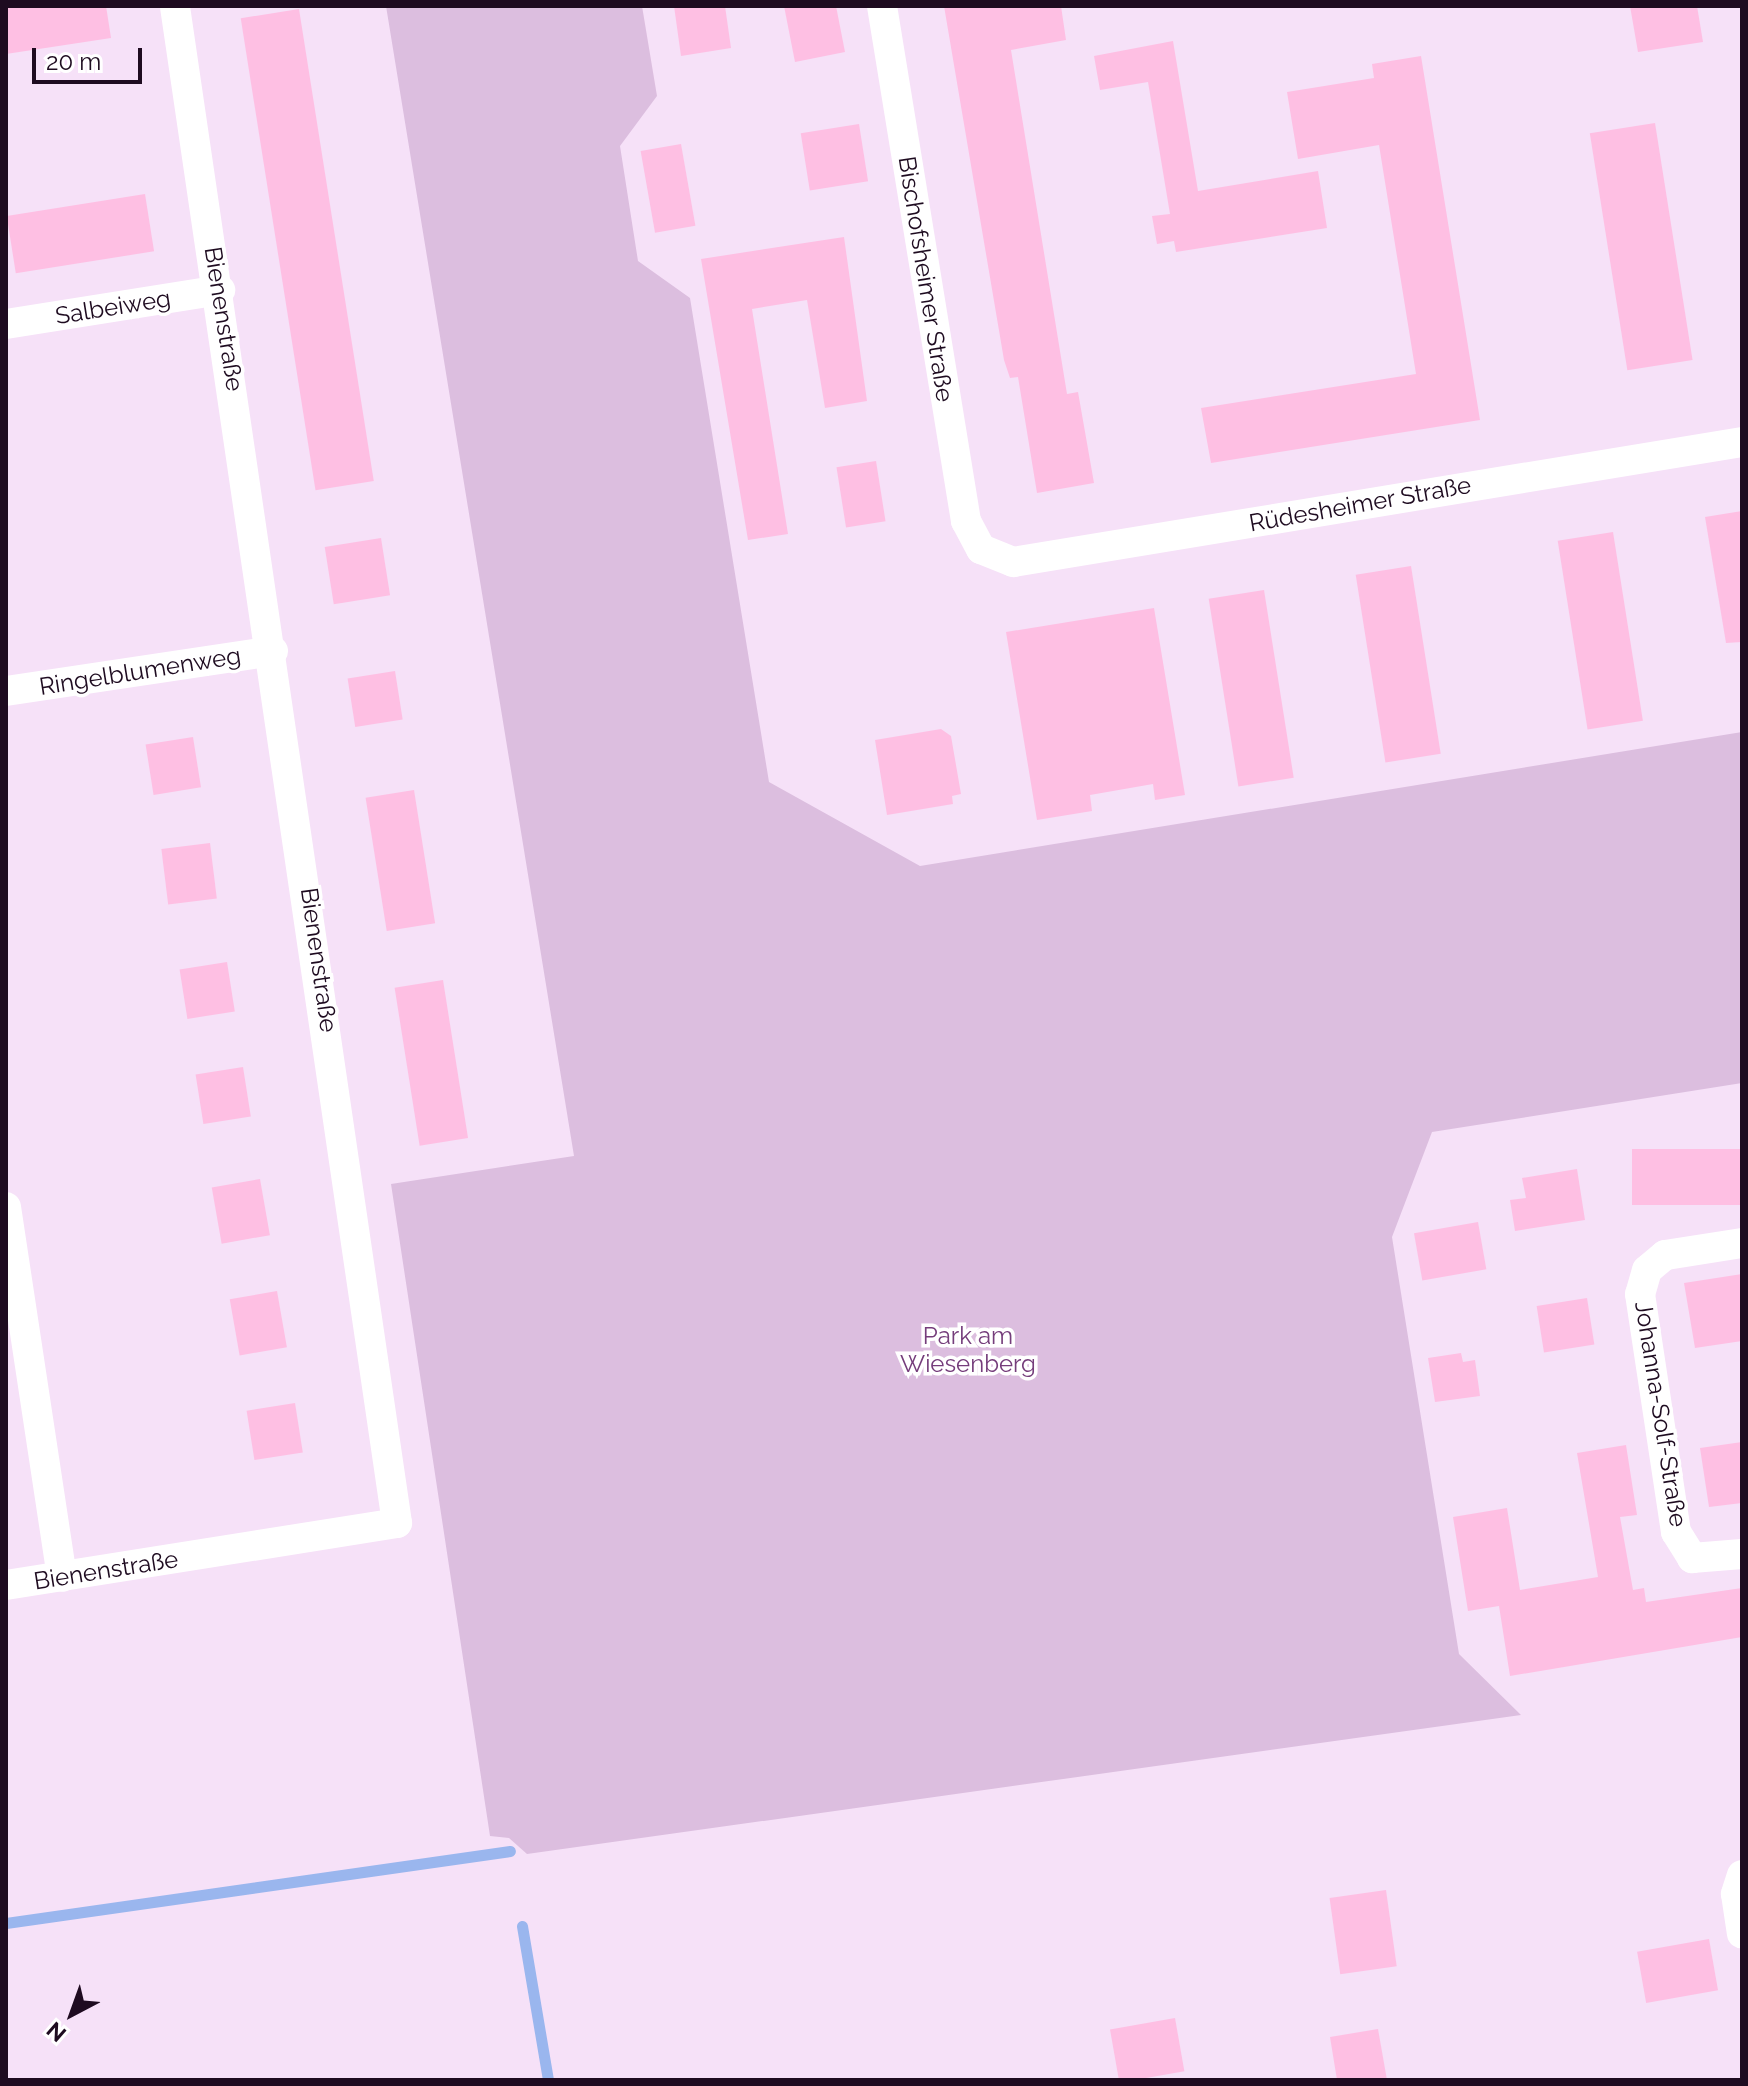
<!DOCTYPE html>
<html>
<head>
<meta charset="utf-8">
<style>
	body { margin:0 }
	#map { position:relative; width:1748px; height:2086px; overflow:hidden; background:#f6e1f8; font-family:Raleway,sans-serif }
	div>[style] { position:absolute }
	.green>* { inset:0; background:#dcbedf }
	.stream>* { height:11px; margin:-5.5px; padding:0 5.5px; transform-origin:5.5px; border-radius:5.5px; background:#9ab6ee }
	.building>* { inset:0; background:#febfe3; transform-origin:0 0 }
	.street>* { height:30px; margin:-15px; padding:0 15px; transform-origin:15px; border-radius:15px; background:#fff }
	span { translate:-50% -50%; white-space:nowrap; text-align:center; line-height:1.15; -webkit-text-stroke:7px #fff; paint-order:stroke }
	.street-label { font-size:24px; color:#1e0b20 }
	.park-label { font-size:24px; color:#753d7b }
	.frame { position:absolute; inset:0; border:8px solid #1e0b20; pointer-events:none }
	.north { position:absolute; left:32px; top:1974px; width:80px; height:80px; -webkit-text-stroke:6px #fff; paint-order:stroke; rotate:221deg; font-size:22px; font-weight:700; line-height:32px; text-align:center; color:#1e0b20 }
	.north::after { content:''; display:block; margin:auto; width:28px; height:36px; background:#1e0b20; clip-path:polygon(50% 0,100% 100%,50% 72%,0 100%) }
	.scale { position:absolute; left:32px; top:48px; width:110px; height:36px; box-sizing:border-box; border:4px solid #1e0b20; border-top:0; padding-left:10px; font-size:24px; line-height:28px; white-space:nowrap; color:#1e0b20; -webkit-text-stroke:6px #fff; paint-order:stroke }
</style>
</head>
<body>
<div id="map">
	<div class="green">
		<div style="clip-path:polygon(386px 6px,642px 6px,657px 96px,620px 146px,638px 261px,690px 298px,769px 782px,920px 866px,1742px 732px,1742px 1083px,1432px 1132px,1392px 1237px,1459px 1654px,1521px 1715px,527px 1854px,509px 1838px,490px 1836px,391px 1184px,574px 1156px)"></div>
	</div>
	<div class="stream">
		<div style="left:6px;top:1923px;width:509px;rotate:-8.13deg"></div>
		<div style="left:522px;top:1926px;width:156px;rotate:80.4deg"></div>
	</div>
	<div class="building">
		<div style="clip-path:polygon(6px 6px,106px 6px,111px 38px,6px 54px)"></div>
		<div style="clip-path:polygon(674px 6px,725px 6px,731px 48px,681px 56px)"></div>
		<div style="clip-path:polygon(784px 6px,836px 6px,845px 52px,795px 62px)"></div>
		<div style="clip-path:polygon(944px 6px,1061px 6px,1066px 40px,1011px 50px,1067px 394px,1078px 392px,1094px 483px,1037px 493px,1018px 377px,1010px 378px,1004px 360px)"></div>
		<div style="clip-path:polygon(1630px 6px,1697px 6px,1703px 42px,1638px 52px)"></div>
		<div style="left:299px;top:9px;width:478px;height:59px;rotate:81deg"></div>
		<div style="clip-path:polygon(1173px 41px,1198px 191px,1318px 171px,1327px 228px,1176px 252px,1174px 241px,1157px 244px,1152px 216px,1170px 214px,1148px 82px,1100px 90px,1094px 56px)"></div>
		<div style="clip-path:polygon(1421px 56px,1480px 420px,1211px 463px,1201px 408px,1416px 374px,1379px 145px,1298px 159px,1287px 92px,1374px 78px,1372px 64px)"></div>
		<div style="left:1655px;top:123px;width:240px;height:66px;rotate:81deg"></div>
		<div style="left:859px;top:124px;width:58px;height:59px;rotate:81deg"></div>
		<div style="left:681px;top:144px;width:83px;height:41px;rotate:80deg"></div>
		<div style="left:145px;top:194px;width:58px;height:140px;rotate:81deg"></div>
		<div style="clip-path:polygon(844px 237px,867px 401px,825px 408px,807px 300px,752px 309px,788px 534px,748px 540px,701px 259px)"></div>
		<div style="left:876px;top:461px;width:61px;height:40px;rotate:81deg"></div>
		<div style="clip-path:polygon(1742px 511px,1742px 642px,1726px 643px,1705px 517px)"></div>
		<div style="left:1613px;top:532px;width:191px;height:56px;rotate:81deg"></div>
		<div style="left:381px;top:538px;width:58px;height:57px;rotate:81deg"></div>
		<div style="left:1411px;top:566px;width:190px;height:56px;rotate:81deg"></div>
		<div style="left:1264px;top:590px;width:190px;height:56px;rotate:81deg"></div>
		<div style="clip-path:polygon(1154px 608px,1185px 795px,1155px 800px,1153px 784px,1090px 795px,1092px 811px,1037px 820px,1006px 632px)"></div>
		<div style="left:395px;top:671px;width:49px;height:48px;rotate:81deg"></div>
		<div style="clip-path:polygon(941px 729px,951px 736px,961px 794px,952px 796px,953px 804px,887px 815px,875px 740px)"></div>
		<div style="left:193px;top:737px;width:51px;height:48px;rotate:81deg"></div>
		<div style="left:414px;top:790px;width:135px;height:49px;rotate:81deg"></div>
		<div style="left:210px;top:843px;width:56px;height:49px;rotate:83deg"></div>
		<div style="left:227px;top:962px;width:50px;height:48px;rotate:81deg"></div>
		<div style="left:443px;top:980px;width:160px;height:49px;rotate:81deg"></div>
		<div style="left:243px;top:1067px;width:50px;height:48px;rotate:81deg"></div>
		<div style="left:1742px;top:1149px;width:56px;height:110px;rotate:90deg"></div>
		<div style="clip-path:polygon(1577px 1169px,1585px 1220px,1515px 1231px,1510px 1200px,1526px 1198px,1522px 1178px)"></div>
		<div style="left:260px;top:1179px;width:57px;height:49px;rotate:80deg"></div>
		<div style="left:1478px;top:1222px;width:48px;height:65px;rotate:80deg"></div>
		<div style="clip-path:polygon(1742px 1274px,1742px 1341px,1695px 1348px,1684px 1283px)"></div>
		<div style="left:277px;top:1291px;width:57px;height:48px;rotate:80deg"></div>
		<div style="left:1587px;top:1298px;width:47px;height:51px;rotate:81deg"></div>
		<div style="clip-path:polygon(1461px 1353px,1463px 1362px,1475px 1360px,1480px 1396px,1435px 1402px,1428px 1358px)"></div>
		<div style="left:295px;top:1403px;width:50px;height:49px;rotate:81deg"></div>
		<div style="clip-path:polygon(1742px 1442px,1742px 1503px,1709px 1507px,1700px 1448px)"></div>
		<div style="clip-path:polygon(1626px 1445px,1637px 1515px,1620px 1517px,1633px 1590px,1644px 1588px,1646px 1602px,1742px 1588px,1742px 1637px,1510px 1676px,1499px 1606px,1468px 1611px,1453px 1517px,1507px 1508px,1520px 1590px,1598px 1577px,1577px 1453px)"></div>
		<div style="left:1386px;top:1890px;width:77px;height:57px;rotate:82deg"></div>
		<div style="left:1709px;top:1939px;width:52px;height:73px;rotate:80deg"></div>
		<div style="left:1175px;top:2018px;width:54px;height:66px;rotate:80deg"></div>
		<div style="clip-path:polygon(1378px 2029px,1387px 2080px,1337px 2080px,1330px 2037px)"></div>
	</div>
	<div class="street">
		<div style="left:882px;top:6px;width:522px;rotate:80.74deg"></div>
		<div style="left:966px;top:521px;width:32px;rotate:62deg"></div>
		<div style="left:981px;top:549px;width:35px;rotate:22deg"></div>
		<div style="left:1013px;top:562px;width:739px;rotate:-9.35deg"></div>
		<div style="left:6px;top:324px;width:217px;rotate:-9deg"></div>
		<div style="left:6px;top:691px;width:270px;rotate:-8.5deg"></div>
		<div style="left:6px;top:1207px;width:374px;rotate:81.4deg"></div>
		<div style="left:1742px;top:1243px;width:78px;rotate:171.1deg"></div>
		<div style="left:1665px;top:1255px;width:23px;rotate:140deg"></div>
		<div style="left:1647px;top:1270px;width:25px;rotate:106deg"></div>
		<div style="left:1640px;top:1294px;width:241px;rotate:81.4deg"></div>
		<div style="left:1676px;top:1532px;width:31px;rotate:58deg"></div>
		<div style="left:1692px;top:1558px;width:50px;rotate:-4.6deg"></div>
		<div style="left:6px;top:1585px;width:396px;rotate:-9deg"></div>
		<div style="left:397px;top:1523px;width:1533px;rotate:-98.33deg"></div>
		<div style="left:1742px;top:1875px;width:20px;rotate:108deg"></div>
		<div style="left:1736px;top:1894px;width:40px;rotate:81.5deg"></div>
	</div>
	<div class="street-label">
		<span style="left:926px;top:279px;rotate:81deg">Bischofsheimer Straße</span>
		<span style="left:113px;top:307px;rotate:-9deg">Salbeiweg</span>
		<span style="left:224px;top:319px;rotate:81deg">Bienenstraße</span>
		<span style="left:1360px;top:504px;rotate:-10deg">Rüdesheimer Straße</span>
		<span style="left:140px;top:671px;rotate:-9deg">Ringelblumenweg</span>
		<span style="left:319px;top:960px;rotate:82deg">Bienenstraße</span>
		<span style="left:1661px;top:1414px;rotate:81deg">Johanna-Solf-Straße</span>
		<span style="left:106px;top:1570px;rotate:-9deg">Bienenstraße</span>
	</div>
	<div class="park-label">
		<span style="left:968px;top:1350px">Park am<br>Wiesenberg</span>
	</div>
	<div class="frame"></div>
	<div class="north">N</div>
	<div class="scale">20 m</div>
</div>
</body>
</html>
